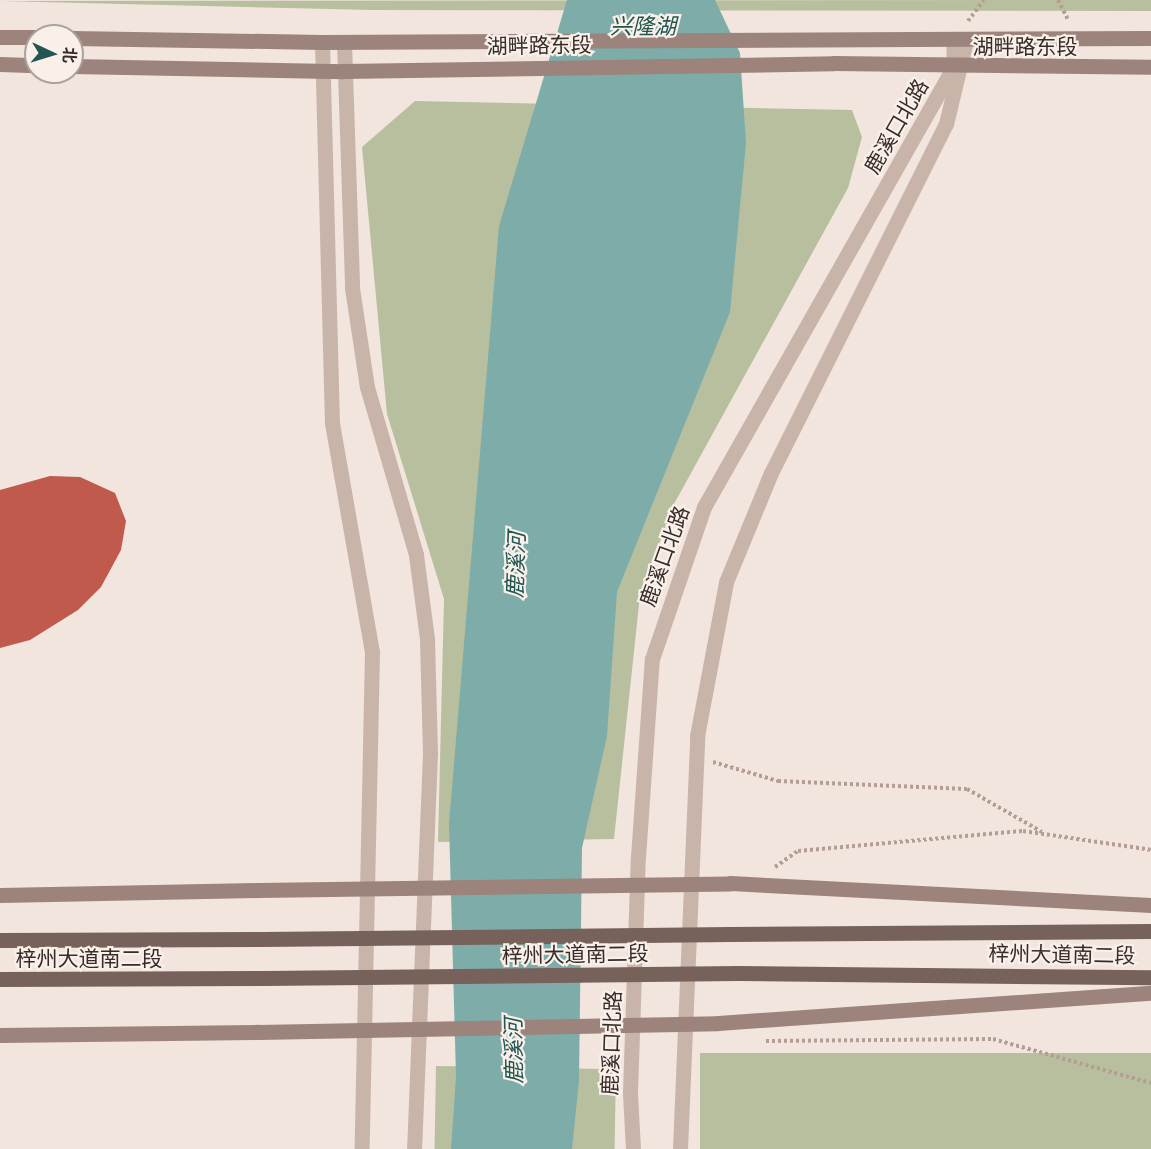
<!DOCTYPE html>
<html>
<head>
<meta charset="utf-8">
<style>
	body { margin:0 }
	#map { position:relative; width:1151px; height:1149px; overflow:hidden; background:#f1e5dd; font-family:"Asap Condensed","Noto Sans SC",sans-serif }
	div>[style] { position:absolute }
	.green>* { inset:0; background:#b8bf9e; transform-origin:0 0 }
	.water>* { inset:0; background:#7eada9 }
	.building>* { inset:0; background:#bf5a4d }
	.path>* { height:4px; margin-top:-2px; transform-origin:0; background:repeating-linear-gradient(90deg,#b49e94 0 3px,transparent 0 6px) }
	.street>* { height:15px; margin:-7.5px; padding:0 7.5px; transform-origin:7.5px; border-radius:7.5px; background:#c9b4aa }
	.secondary>* { height:15px; margin:-7.5px; padding:0 7.5px; transform-origin:7.5px; border-radius:7.5px; background:#9c837b }
	.primary>* { height:15px; margin:-7.5px; padding:0 7.5px; transform-origin:7.5px; border-radius:7.5px; background:#77615b }
	.secondary-bridge>* { height:15px; margin:-7.5px; padding:0 7.5px; transform-origin:7.5px; border-radius:7.5px; background:#9c837b }
	.primary-bridge>* { height:15px; margin:-7.5px; padding:0 7.5px; transform-origin:7.5px; border-radius:7.5px; background:#77615b }
	span { translate:-50% -50%; white-space:nowrap; text-align:center; line-height:1.15; -webkit-text-stroke:4.5px #f9f0ea; paint-order:stroke }
	.street-label { font-size:21px; color:#362c29 }
	.water-label { font-size:22px; color:#215652; font-style:italic }
	.north { position:absolute; left:24px; top:24px; width:60px; height:60px; box-sizing:border-box; background:#f9f0ea; border:2px solid #aba29d; border-radius:50%; rotate:94deg; font-size:16px; font-weight:700; line-height:24px; text-align:center; color:#362c29 }
	.north::after { content:''; display:block; margin:auto; width:21px; height:27px; background:#215652; clip-path:polygon(50% 0,100% 100%,50% 72%,0 100%) }
</style>
</head>
<body>
<div id="map">
	<div class="green">
		<div style="clip-path:polygon(1151px 0,1151px 11px,372px 10px,0 1px)"></div>
		<div style="clip-path:polygon(415px 101px,852px 110px,862px 137px,848px 188px,674px 504px,640px 595px,614px 839px,438px 842px,444px 599px,387px 414px,362px 147px)"></div>
		<div style="left:1151px;top:1053px;width:96px;height:451px;rotate:90deg"></div>
		<div style="left:436px;top:1066px;width:180px;height:83px;rotate:1deg"></div>
	</div>
	<div class="water">
		<div style="clip-path:polygon(567px 0,715px 0,740px 53px,746px 143px,730px 312px,617px 592px,607px 736px,582px 848px,579px 1081px,572px 1149px,451px 1149px,456px 1076px,449px 823px,499px 226px)"></div>
	</div>
	<div class="building">
		<div style="clip-path:polygon(50px 476px,80px 477px,115px 493px,126px 521px,121px 550px,101px 587px,78px 610px,30px 640px,0 648px,0 490px)"></div>
	</div>
	<div class="path">
		<div style="left:1058px;top:0;width:22px;rotate:63deg"></div>
		<div style="left:968px;top:21px;width:26px;rotate:-53deg"></div>
		<div style="left:713px;top:762px;width:68px;rotate:16.3deg"></div>
		<div style="left:778px;top:781px;width:189px;rotate:2.4deg"></div>
		<div style="left:967px;top:789px;width:86px;rotate:29.8deg"></div>
		<div style="left:775px;top:867px;width:28px;rotate:-35deg"></div>
		<div style="left:798px;top:851px;width:226px;rotate:-5.1deg"></div>
		<div style="left:1023px;top:831px;width:129px;rotate:8.4deg"></div>
		<div style="left:766px;top:1041px;width:227px;rotate:-0.5deg"></div>
		<div style="left:993px;top:1039px;width:164px;rotate:15.6deg"></div>
	</div>
	<div class="street">
		<div style="left:322px;top:42px;width:381px;rotate:88.5deg"></div>
		<div style="left:332px;top:423px;width:232px;rotate:80.1deg"></div>
		<div style="left:372px;top:652px;width:497px;rotate:91.2deg"></div>
		<div style="left:344px;top:42px;width:246px;rotate:88.1deg"></div>
		<div style="left:352px;top:288px;width:100px;rotate:81.4deg"></div>
		<div style="left:367px;top:387px;width:175px;rotate:73.7deg"></div>
		<div style="left:416px;top:555px;width:85px;rotate:82.5deg"></div>
		<div style="left:427px;top:639px;width:114px;rotate:88.5deg"></div>
		<div style="left:430px;top:753px;width:396px;rotate:92.3deg"></div>
		<div style="left:633px;top:1149px;width:56px;rotate:-93.1deg"></div>
		<div style="left:630px;top:1093px;width:236px;rotate:-88.1deg"></div>
		<div style="left:638px;top:857px;width:198px;rotate:-86deg"></div>
		<div style="left:652px;top:659px;width:161px;rotate:-71.1deg"></div>
		<div style="left:704px;top:507px;width:507px;rotate:-60.45deg"></div>
		<div style="left:954px;top:66px;width:25px;rotate:-92deg"></div>
		<div style="left:680px;top:1149px;width:413px;rotate:-87.6deg"></div>
		<div style="left:697px;top:736px;width:157px;rotate:-79.3deg"></div>
		<div style="left:726px;top:582px;width:118px;rotate:-67.6deg"></div>
		<div style="left:771px;top:473px;width:390px;rotate:-63.4deg"></div>
		<div style="left:946px;top:124px;width:85px;rotate:-76.5deg"></div>
	</div>
	<div class="secondary">
		<div style="left:0;top:37px;width:36px"></div>
		<div style="left:72px;top:38px;width:250px;rotate:0.9deg"></div>
		<div style="left:322px;top:42px;width:829px;rotate:-0.28deg"></div>
		<div style="left:0;top:64px;width:36px;rotate:2deg"></div>
		<div style="left:72px;top:66px;width:271px;rotate:1.1deg"></div>
		<div style="left:343px;top:71px;width:491px;rotate:-0.9deg"></div>
		<div style="left:834px;top:63px;width:317px;rotate:0.7deg"></div>
		<div style="left:730px;top:883px;width:422px;rotate:3deg"></div>
		<div style="left:0;top:895px;width:258px;rotate:-1.1deg"></div>
		<div style="left:718px;top:1023px;width:434px;rotate:-4deg"></div>
		<div style="left:0;top:1035px;width:258px;rotate:-0.7deg"></div>
	</div>
	<div class="primary">
		<div style="left:730px;top:934px;width:421px;rotate:-0.4deg"></div>
		<div style="left:0;top:940px;width:261px;rotate:-0.2deg"></div>
		<div style="left:738px;top:973px;width:413px;rotate:0.6deg"></div>
		<div style="left:0;top:979px;width:265px;rotate:-0.2deg"></div>
	</div>
	<div class="secondary-bridge">
		<div style="left:258px;top:890px;width:472px;rotate:-0.8deg"></div>
		<div style="left:258px;top:1032px;width:460px;rotate:-1.1deg"></div>
	</div>
	<div class="primary-bridge">
		<div style="left:261px;top:939px;width:469px;rotate:-0.6deg"></div>
		<div style="left:265px;top:978px;width:473px;rotate:-0.6deg"></div>
	</div>
	<div class="street-label">
		<span style="left:539px;top:45px;rotate:-1deg">湖畔路东段</span>
		<span style="left:1025px;top:46px">湖畔路东段</span>
		<span style="left:896px;top:126px;rotate:-60deg">鹿溪口北路</span>
		<span style="left:664px;top:556px;rotate:-70deg">鹿溪口北路</span>
		<span style="left:575px;top:954px;rotate:-1deg">梓州大道南二段</span>
		<span style="left:1062px;top:954px;rotate:1deg">梓州大道南二段</span>
		<span style="left:89px;top:958px">梓州大道南二段</span>
		<span style="left:611px;top:1043px;rotate:-88deg">鹿溪口北路</span>
	</div>
	<div class="water-label">
		<span style="left:643px;top:27px">兴隆湖</span>
		<span style="left:516px;top:565px;rotate:-88deg">鹿溪河</span>
		<span style="left:514px;top:1051px;rotate:-91deg">鹿溪河</span>
	</div>
	<div class="north">北</div>
</div>
</body>
</html>
